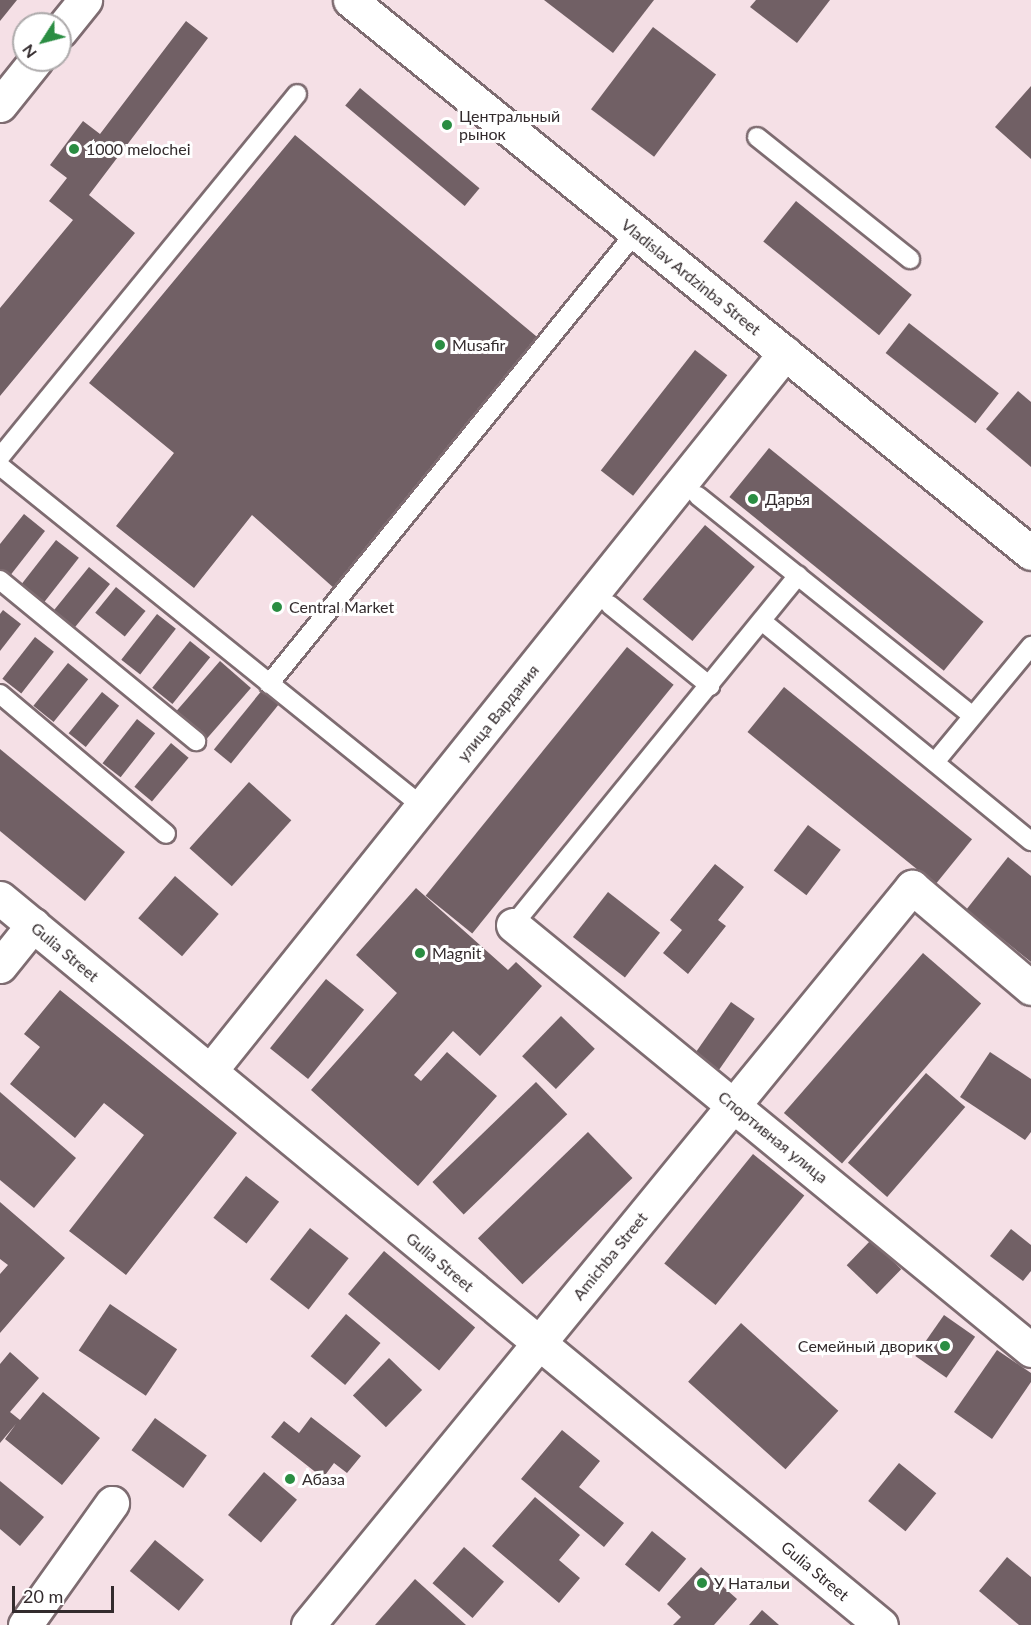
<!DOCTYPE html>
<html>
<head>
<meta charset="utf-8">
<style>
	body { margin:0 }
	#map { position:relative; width:1031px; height:1625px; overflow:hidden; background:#f5e0e6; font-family:Lato,sans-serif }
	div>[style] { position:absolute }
	.building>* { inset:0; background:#716065; transform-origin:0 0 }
	.roads { filter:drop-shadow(2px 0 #7e6c71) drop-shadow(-2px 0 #7e6c71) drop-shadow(0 2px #7e6c71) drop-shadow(0 -2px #7e6c71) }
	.service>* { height:18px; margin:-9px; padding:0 9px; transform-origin:9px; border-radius:9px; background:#fff }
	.minor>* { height:33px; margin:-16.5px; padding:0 16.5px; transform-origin:16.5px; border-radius:16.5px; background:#fff }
	.secondary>* { height:33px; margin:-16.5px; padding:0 16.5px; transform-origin:16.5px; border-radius:16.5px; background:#fff }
	.dots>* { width:16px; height:16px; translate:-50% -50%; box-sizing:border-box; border:3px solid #fff; border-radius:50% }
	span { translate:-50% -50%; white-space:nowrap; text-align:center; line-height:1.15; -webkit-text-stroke:6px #fff; paint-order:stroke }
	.poi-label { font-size:16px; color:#332b2d }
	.left { translate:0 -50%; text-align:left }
	.right { translate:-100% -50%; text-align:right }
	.street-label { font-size:16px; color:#332b2d }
	.north { position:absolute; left:12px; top:12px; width:60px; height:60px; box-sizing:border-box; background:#fff; border:2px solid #adaaab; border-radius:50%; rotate:234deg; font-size:16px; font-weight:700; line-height:24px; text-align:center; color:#332b2d }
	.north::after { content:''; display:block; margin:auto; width:21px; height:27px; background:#2a8d42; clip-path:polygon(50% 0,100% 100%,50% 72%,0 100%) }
	.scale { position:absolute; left:12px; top:1586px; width:102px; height:27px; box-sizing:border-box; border:3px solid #332b2d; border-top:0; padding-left:8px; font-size:18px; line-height:21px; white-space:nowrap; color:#332b2d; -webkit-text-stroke:4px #fff; paint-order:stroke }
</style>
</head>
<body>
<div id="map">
	<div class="building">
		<div style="clip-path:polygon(0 0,17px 0,0 21px)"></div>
		<div style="clip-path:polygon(544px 0,654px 0,613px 53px)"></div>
		<div style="clip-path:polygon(756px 0,830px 0,797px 43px,750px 7px)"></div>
		<div style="clip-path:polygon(186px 21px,208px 38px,89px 195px,135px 233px,0 396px,0 308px,73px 220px,49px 201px,67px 178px,50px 165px,83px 121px,100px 134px)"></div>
		<div style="left:653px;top:27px;width:79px;height:103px;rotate:37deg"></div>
		<div style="clip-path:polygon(1031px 86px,1031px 159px,995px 127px)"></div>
		<div style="left:360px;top:88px;width:156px;height:23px;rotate:40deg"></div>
		<div style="clip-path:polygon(295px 135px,542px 341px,335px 589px,252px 515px,194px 588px,116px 526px,174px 453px,89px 383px)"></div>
		<div style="left:796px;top:201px;width:149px;height:52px;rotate:39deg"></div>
		<div style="left:909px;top:323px;width:114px;height:38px;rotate:38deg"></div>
		<div style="left:695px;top:350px;width:41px;height:153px;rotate:38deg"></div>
		<div style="clip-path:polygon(1018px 391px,1031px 402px,1031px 467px,986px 429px)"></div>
		<div style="left:769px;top:448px;width:276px;height:63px;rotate:39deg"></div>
		<div style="clip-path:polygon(24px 514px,45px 531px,9px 577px,0 569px,0 544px)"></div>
		<div style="left:705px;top:525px;width:65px;height:97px;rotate:40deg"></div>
		<div style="left:56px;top:540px;width:29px;height:58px;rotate:38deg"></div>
		<div style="left:89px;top:567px;width:27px;height:58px;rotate:39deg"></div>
		<div style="left:116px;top:587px;width:38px;height:33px;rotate:39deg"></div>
		<div style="clip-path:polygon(3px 610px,21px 624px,0 651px,0 614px)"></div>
		<div style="left:157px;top:614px;width:24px;height:58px;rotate:38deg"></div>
		<div style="left:35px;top:637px;width:24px;height:53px;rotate:38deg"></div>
		<div style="left:190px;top:641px;width:26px;height:60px;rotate:39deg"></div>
		<div style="left:627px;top:647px;width:60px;height:320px;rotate:39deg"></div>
		<div style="left:220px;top:661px;width:41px;height:68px;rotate:41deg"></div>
		<div style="left:68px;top:663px;width:26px;height:55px;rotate:39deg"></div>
		<div style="left:784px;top:687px;width:242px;height:58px;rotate:39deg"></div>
		<div style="left:263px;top:689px;width:22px;height:78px;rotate:39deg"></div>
		<div style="left:102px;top:692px;width:22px;height:53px;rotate:39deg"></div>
		<div style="left:137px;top:719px;width:23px;height:56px;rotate:38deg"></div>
		<div style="left:171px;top:743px;width:23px;height:57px;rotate:40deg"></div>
		<div style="clip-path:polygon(0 749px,125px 852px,85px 901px,0 831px)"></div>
		<div style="left:249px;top:782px;width:57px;height:89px;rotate:42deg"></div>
		<div style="left:808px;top:825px;width:41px;height:57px;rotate:37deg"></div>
		<div style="clip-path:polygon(1008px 857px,1031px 876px,1031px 962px,966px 910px)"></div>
		<div style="clip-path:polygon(715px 864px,744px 887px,718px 920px,726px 926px,688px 974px,663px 953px,682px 930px,670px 920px)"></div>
		<div style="left:175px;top:876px;width:58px;height:56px;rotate:41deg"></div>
		<div style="clip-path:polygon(416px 888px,508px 970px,516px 962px,542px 986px,480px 1056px,453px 1031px,414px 1075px,421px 1081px,447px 1052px,497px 1096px,418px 1186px,311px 1090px,397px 993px,356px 955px)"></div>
		<div style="left:608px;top:892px;width:66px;height:57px;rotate:38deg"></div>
		<div style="left:923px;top:953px;width:77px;height:212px;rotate:41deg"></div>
		<div style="left:326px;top:979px;width:49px;height:89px;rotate:39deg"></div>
		<div style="clip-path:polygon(60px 990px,237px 1133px,126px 1275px,69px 1231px,144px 1135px,104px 1103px,75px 1138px,10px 1084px,40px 1047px,24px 1034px)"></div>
		<div style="left:731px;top:1002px;width:29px;height:65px;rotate:35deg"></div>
		<div style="left:561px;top:1016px;width:47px;height:56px;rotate:44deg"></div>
		<div style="clip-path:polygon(990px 1052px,1031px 1079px,1031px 1132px,1025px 1140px,960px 1097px)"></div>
		<div style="left:926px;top:1073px;width:52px;height:119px;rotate:41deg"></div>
		<div style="left:536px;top:1082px;width:45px;height:144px;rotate:46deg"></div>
		<div style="clip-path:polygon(0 1092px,76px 1158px,34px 1208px,0 1180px)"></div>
		<div style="left:588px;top:1132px;width:64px;height:153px;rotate:46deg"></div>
		<div style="left:753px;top:1154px;width:66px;height:141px;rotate:39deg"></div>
		<div style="left:246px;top:1176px;width:42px;height:53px;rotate:38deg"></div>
		<div style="clip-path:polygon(0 1202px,65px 1258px,0 1333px,0 1274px,8px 1265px,0 1259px)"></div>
		<div style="left:310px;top:1228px;width:49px;height:65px;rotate:38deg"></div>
		<div style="clip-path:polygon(1011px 1229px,1031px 1245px,1031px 1271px,1023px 1281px,990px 1256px)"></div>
		<div style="left:871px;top:1240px;width:42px;height:35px;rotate:44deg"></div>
		<div style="left:384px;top:1251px;width:119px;height:56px;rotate:40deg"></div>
		<div style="left:110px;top:1304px;width:81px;height:56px;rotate:34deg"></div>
		<div style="left:346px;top:1314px;width:45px;height:55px;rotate:40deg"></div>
		<div style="left:944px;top:1315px;width:38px;height:50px;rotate:35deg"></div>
		<div style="left:741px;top:1323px;width:131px;height:79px;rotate:42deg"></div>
		<div style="clip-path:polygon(997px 1350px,1031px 1373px,1031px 1382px,992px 1439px,954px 1412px)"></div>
		<div style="clip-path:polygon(10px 1352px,39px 1378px,10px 1412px,20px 1420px,43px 1392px,100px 1438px,62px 1485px,5px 1439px,16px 1424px,0 1443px,0 1364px)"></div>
		<div style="left:389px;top:1358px;width:46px;height:52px;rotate:44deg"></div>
		<div style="clip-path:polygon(311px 1417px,361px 1456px,347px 1473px,334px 1463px,323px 1478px,271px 1437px,284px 1421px,299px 1433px)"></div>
		<div style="left:155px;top:1418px;width:64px;height:40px;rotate:36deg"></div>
		<div style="clip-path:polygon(562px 1430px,600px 1461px,579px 1487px,624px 1523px,604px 1547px,521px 1479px)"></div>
		<div style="left:899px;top:1463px;width:48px;height:49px;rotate:39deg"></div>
		<div style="left:264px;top:1472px;width:43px;height:56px;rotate:40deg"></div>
		<div style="clip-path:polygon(0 1481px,44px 1517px,20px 1546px,0 1529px)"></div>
		<div style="clip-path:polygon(535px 1497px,580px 1535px,559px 1560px,580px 1578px,559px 1603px,492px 1546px)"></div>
		<div style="left:652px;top:1531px;width:44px;height:43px;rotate:39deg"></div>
		<div style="left:155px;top:1540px;width:63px;height:40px;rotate:39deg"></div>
		<div style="left:464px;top:1547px;width:53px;height:48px;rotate:41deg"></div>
		<div style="clip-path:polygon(1007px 1557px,1031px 1577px,1031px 1625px,1019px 1625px,979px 1591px)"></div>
		<div style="clip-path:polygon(701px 1567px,737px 1599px,714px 1625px,673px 1625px,681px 1617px,667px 1604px)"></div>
		<div style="clip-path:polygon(415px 1579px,466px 1625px,375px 1625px)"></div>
		<div style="clip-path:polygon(762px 1610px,779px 1625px,749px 1625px)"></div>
	</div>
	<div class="roads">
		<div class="service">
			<div style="left:757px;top:137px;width:196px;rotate:38.6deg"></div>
			<div style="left:0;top:457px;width:469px;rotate:-50.7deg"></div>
			<div style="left:0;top:466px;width:543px;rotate:38.87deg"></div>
			<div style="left:698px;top:496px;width:352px;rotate:38.7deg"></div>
			<div style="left:0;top:580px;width:254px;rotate:39.4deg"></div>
			<div style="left:610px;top:605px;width:129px;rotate:39deg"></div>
			<div style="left:763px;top:622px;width:346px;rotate:39.3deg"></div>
			<div style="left:269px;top:684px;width:582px;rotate:-50.93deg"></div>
			<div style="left:0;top:694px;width:217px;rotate:40.1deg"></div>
			<div style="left:935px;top:762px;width:151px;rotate:-50.4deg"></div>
			<div style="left:513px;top:925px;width:451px;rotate:-50.8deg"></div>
		</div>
		<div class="minor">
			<div style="left:60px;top:31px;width:40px;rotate:-51deg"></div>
			<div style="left:0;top:105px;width:58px;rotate:-51.3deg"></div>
			<div style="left:0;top:898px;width:1142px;rotate:39.53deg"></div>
			<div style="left:513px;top:925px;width:670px;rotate:39.37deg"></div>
			<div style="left:0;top:966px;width:53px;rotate:-51.2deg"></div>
			<div style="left:210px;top:1071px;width:920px;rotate:-51.31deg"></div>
			<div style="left:25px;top:1625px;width:150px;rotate:-54.5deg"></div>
			<div style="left:308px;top:1625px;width:954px;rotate:-50.7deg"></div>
			<div style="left:912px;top:887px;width:156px;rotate:40.3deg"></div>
		</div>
		<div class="secondary">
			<div style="left:350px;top:0;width:877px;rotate:39.08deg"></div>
		</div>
	</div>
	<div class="dots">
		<div style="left:447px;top:125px;background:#2a8d42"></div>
		<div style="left:74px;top:149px;background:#2a8d42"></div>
		<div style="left:440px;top:345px;background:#2a8d42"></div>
		<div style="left:753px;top:499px;background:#2a8d42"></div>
		<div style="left:277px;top:607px;background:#2a8d42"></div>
		<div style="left:420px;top:953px;background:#2a8d42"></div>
		<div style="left:945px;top:1346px;background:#2a8d42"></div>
		<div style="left:290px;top:1479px;background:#2a8d42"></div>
		<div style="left:702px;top:1583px;background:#2a8d42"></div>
	</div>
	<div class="poi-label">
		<span class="left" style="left:459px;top:125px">Центральный<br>рынок</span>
		<span class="left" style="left:86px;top:149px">1000 melochei</span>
		<span class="left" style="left:452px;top:345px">Musafir</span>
		<span class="left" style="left:765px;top:499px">Дарья</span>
		<span class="left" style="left:289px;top:607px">Central Market</span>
		<span class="left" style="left:432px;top:953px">Magnit</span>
		<span class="right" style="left:933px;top:1346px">Семейный дворик</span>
		<span class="left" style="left:302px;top:1479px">Абаза</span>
		<span class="left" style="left:714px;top:1583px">У Натальи</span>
	</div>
	<div class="street-label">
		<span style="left:691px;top:277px;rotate:39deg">Vladislav Ardzinba Street</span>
		<span style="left:498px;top:713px;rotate:-51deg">улица Вардания</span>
		<span style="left:65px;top:952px;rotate:40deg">Gulia Street</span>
		<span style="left:773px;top:1137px;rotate:39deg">Спортивная улица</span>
		<span style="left:610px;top:1256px;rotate:-51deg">Amichba Street</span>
		<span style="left:440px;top:1262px;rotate:40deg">Gulia Street</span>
		<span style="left:815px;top:1571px;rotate:40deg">Gulia Street</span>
	</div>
	<div class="north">N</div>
	<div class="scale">20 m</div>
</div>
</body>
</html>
